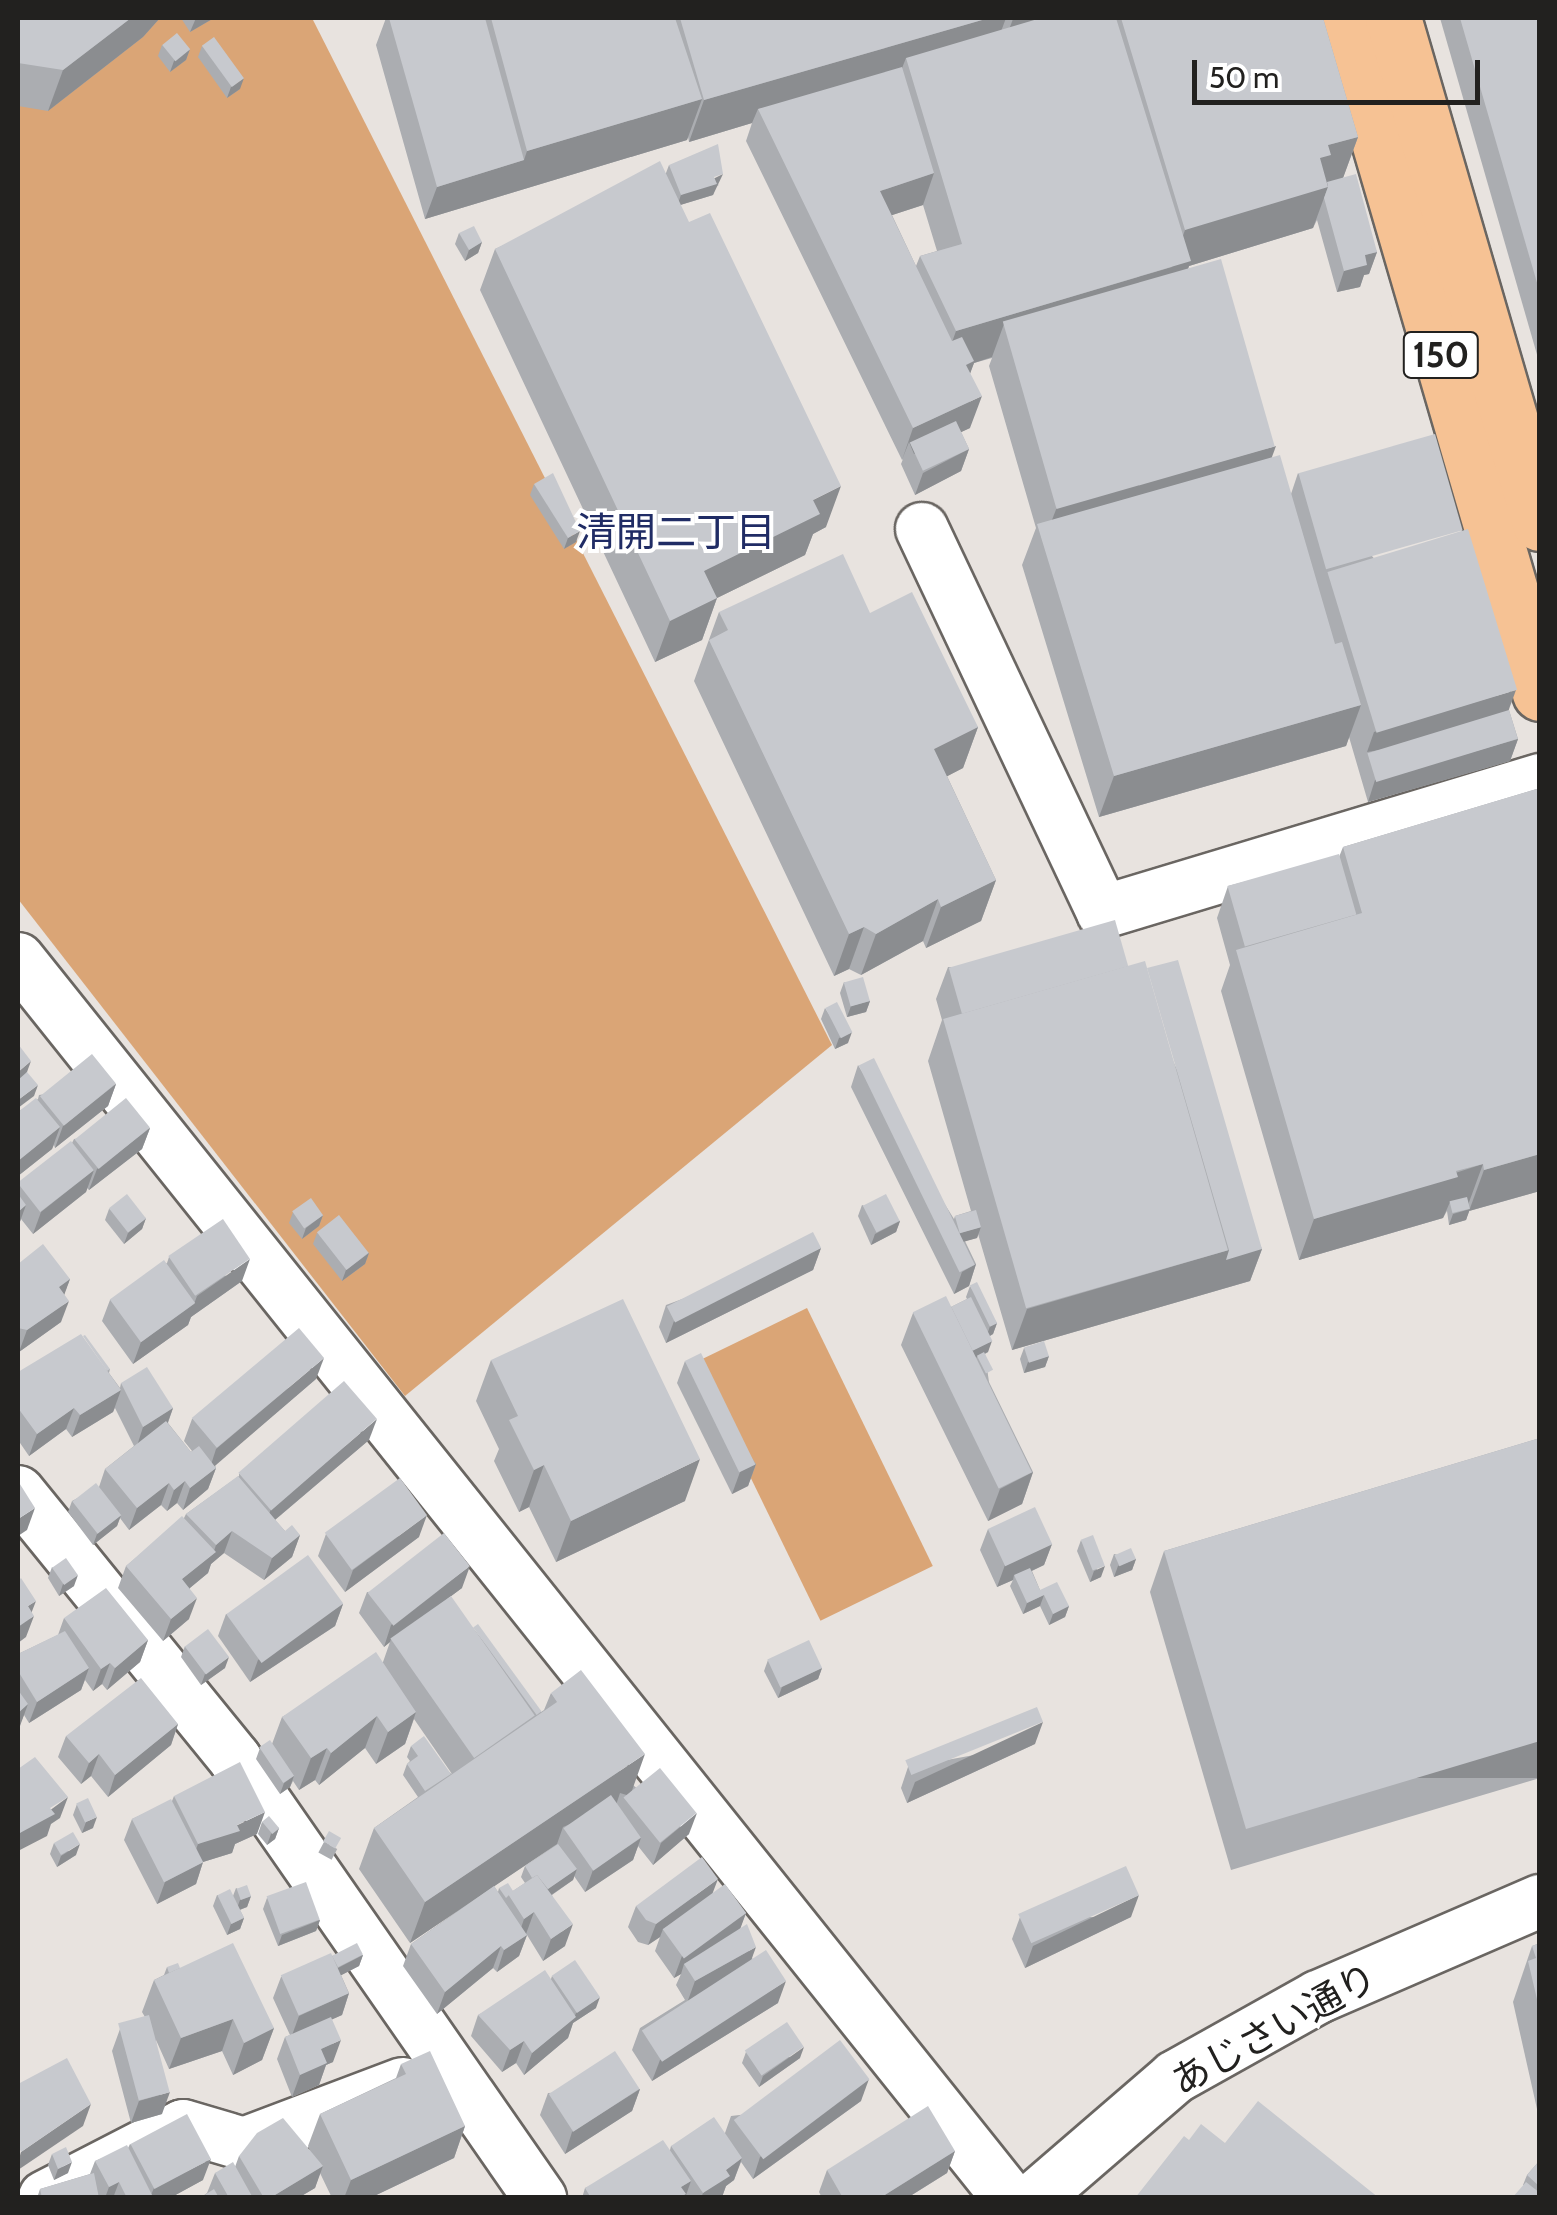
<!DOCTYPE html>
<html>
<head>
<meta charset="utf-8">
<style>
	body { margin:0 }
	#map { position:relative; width:1557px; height:2215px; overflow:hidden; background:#e8e3df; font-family:Cabin,"Noto Sans JP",sans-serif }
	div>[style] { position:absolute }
	.green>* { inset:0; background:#daa576; transform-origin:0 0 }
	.roads { filter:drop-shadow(2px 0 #6a6662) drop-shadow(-2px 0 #6a6662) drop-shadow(0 2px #6a6662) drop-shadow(0 -2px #6a6662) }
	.minor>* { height:52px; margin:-26px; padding:0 26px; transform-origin:26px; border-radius:26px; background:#fff }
	.highway>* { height:55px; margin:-27.5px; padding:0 27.5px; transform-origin:27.5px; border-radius:27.5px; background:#f6c294 }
	.wall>* { inset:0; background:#abadb1; transform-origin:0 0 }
	.shaded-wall>* { inset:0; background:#8b8d90; transform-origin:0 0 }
	.building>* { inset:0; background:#c7c9ce; transform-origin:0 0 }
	span { translate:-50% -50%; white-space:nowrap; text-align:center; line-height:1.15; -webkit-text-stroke:8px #fff; paint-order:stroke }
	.shield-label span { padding:2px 8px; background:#fff; border:2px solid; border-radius:8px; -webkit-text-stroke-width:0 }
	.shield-label { font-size:35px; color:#22211f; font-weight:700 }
	.street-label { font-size:38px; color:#22211f }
	.neighbourhood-label { font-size:40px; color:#202c65 }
	.frame { position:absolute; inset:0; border:20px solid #22211f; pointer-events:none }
	.scale { position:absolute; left:1192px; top:60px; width:288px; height:45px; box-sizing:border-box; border:5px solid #22211f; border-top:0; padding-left:12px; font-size:30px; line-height:35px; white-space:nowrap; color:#22211f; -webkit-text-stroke:8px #fff; paint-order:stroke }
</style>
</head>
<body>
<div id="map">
	<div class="green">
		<div style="clip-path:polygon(18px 18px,312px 18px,832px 1045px,405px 1396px,18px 899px)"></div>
		<div style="left:807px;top:1308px;width:287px;height:125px;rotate:64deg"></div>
	</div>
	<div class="roads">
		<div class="minor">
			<div style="left:922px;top:529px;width:424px;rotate:64.7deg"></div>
			<div style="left:1103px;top:912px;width:457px;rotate:-16.8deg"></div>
			<div style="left:18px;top:959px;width:1587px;rotate:51.35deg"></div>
			<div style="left:18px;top:1492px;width:344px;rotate:50.9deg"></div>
			<div style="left:235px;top:1759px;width:535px;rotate:55.21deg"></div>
			<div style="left:45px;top:2197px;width:155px;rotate:-27.2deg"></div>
			<div style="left:183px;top:2126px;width:64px;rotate:16.4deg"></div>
			<div style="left:244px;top:2144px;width:170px;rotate:-20.7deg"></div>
			<div style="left:1035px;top:2198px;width:185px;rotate:-40.8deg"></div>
			<div style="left:1175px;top:2077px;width:164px;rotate:-29.2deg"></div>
			<div style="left:1318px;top:1997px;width:242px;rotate:-23.4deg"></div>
		</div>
		<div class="highway">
			<div style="left:1343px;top:18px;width:703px;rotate:73.73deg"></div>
			<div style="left:1393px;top:18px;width:526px;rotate:73.77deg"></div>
		</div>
	</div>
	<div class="wall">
		<div style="clip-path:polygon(18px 18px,160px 18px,143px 37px,48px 111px,18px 106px)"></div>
		<div style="clip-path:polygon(181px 18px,214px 18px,190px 32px)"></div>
		<div style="clip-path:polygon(evenodd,386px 18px,1323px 18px,1358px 137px,1343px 178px,1377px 252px,1369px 274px,1364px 275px,1360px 287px,1337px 292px,1317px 220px,1313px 228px,1189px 266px,1188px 269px,1271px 457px,1291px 494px,1298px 473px,1509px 710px,1518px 739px,1510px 761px,1368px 802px,1349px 737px,1346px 746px,1099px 817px,1022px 565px,1036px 528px,989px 366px,992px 358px,974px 363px,970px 373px,970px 428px,961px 432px,969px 449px,961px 471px,915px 495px,901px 464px,903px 459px,902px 460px,746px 141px,752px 123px,689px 142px,688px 137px,687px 140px,425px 219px,376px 45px,386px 18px,923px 205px,937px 251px,920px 256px,916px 266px,892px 215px,923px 205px)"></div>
		<div style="clip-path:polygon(1440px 18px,1540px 18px,1540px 365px)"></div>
		<div style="clip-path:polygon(162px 45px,190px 49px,186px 60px,170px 72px,158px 56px)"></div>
		<div style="clip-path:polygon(202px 46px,240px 89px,227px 98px,198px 57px)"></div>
		<div style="clip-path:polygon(669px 165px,719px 185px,716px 186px,713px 195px,680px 205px,826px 527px,813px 534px,805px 555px,717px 598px,702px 640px,655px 662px,480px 290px,495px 249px,666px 173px)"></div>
		<div style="clip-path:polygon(459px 233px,482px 242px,478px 253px,465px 261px,455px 244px)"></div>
		<div style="clip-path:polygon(534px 484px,576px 542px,564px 549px,530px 495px)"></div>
		<div style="clip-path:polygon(719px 612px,870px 613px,978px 727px,963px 768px,947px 776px,996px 880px,981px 921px,926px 948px,923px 941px,861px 975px,849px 969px,834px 976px,694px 681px)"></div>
		<div style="clip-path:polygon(1540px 788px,1540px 1191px,1469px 1211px,1466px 1220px,1449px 1225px,1447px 1211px,1443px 1218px,1299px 1260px,1221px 991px,1230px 965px,1217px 918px,1228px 886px,1339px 857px,1343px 847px)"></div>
		<div style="clip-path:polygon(1128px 966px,1262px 1249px,1250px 1281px,1012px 1350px,978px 1234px,977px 1238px,965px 1241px,976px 1264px,969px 1286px,954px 1294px,851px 1087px,858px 1065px,954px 1219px,955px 1216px,971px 1211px,928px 1061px,942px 1020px,936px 999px,948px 967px)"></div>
		<div style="clip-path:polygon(844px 982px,870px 1001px,866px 1012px,847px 1017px,840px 993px)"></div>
		<div style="clip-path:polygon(825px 1008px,848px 1043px,835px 1049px,821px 1019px)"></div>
		<div style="clip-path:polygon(116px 1084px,108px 1106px,55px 1148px,54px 1145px,52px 1149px,18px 1176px,18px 1112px,38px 1099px,39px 1095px)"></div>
		<div style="clip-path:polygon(150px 1128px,142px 1149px,89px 1190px,87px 1188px,86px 1192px,33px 1234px,21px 1219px,18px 1227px,18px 1183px,72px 1143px,74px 1139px)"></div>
		<div style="clip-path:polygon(862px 1205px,900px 1221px,896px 1232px,871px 1245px,858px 1216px)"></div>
		<div style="clip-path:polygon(109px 1209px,146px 1218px,142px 1229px,124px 1244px,105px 1220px)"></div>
		<div style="clip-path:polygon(293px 1212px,323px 1215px,319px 1226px,302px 1239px,289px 1223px)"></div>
		<div style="clip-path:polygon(317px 1233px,369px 1253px,365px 1264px,342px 1281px,313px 1244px)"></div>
		<div style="clip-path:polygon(821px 1248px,813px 1270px,666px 1343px,659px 1327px,666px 1305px)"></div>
		<div style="clip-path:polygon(169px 1257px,242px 1281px,191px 1317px,188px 1325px,133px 1364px,102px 1321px,110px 1300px,167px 1263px)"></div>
		<div style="clip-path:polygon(18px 1264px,70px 1279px,64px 1294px,61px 1322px,19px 1352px,18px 1351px)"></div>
		<div style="clip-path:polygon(970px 1286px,997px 1323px,993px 1334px,990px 1336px,988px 1352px,985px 1354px,989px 1382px,1033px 1472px,1022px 1504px,988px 1521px,901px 1345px,913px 1313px,951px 1307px,967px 1299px,966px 1297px)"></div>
		<div style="clip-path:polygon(1024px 1348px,1049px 1356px,1045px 1367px,1024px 1373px,1020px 1359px)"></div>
		<div style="clip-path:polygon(491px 1360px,685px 1501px,556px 1562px,529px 1507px,519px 1512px,494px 1461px,499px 1449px,476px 1401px)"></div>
		<div style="clip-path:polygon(685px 1361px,756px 1464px,748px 1486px,732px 1494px,677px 1383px)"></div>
		<div style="clip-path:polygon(110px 1369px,109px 1373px,120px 1388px,121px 1383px,173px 1408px,168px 1423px,191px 1452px,192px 1451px,184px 1441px,192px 1419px,316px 1379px,215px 1465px,216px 1468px,208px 1489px,183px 1510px,177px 1503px,167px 1511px,161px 1505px,129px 1530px,120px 1518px,117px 1526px,93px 1545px,68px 1512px,72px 1501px,99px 1487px,105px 1469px,134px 1446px,115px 1408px,113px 1412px,72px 1437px,66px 1429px,29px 1456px,18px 1440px,18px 1372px)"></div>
		<div style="clip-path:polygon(1540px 1438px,1540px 1778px,1231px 1870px,1150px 1592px,1164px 1551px)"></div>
		<div style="clip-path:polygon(369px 1440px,275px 1520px,285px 1531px,300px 1535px,292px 1557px,264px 1580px,224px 1553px,211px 1564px,208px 1573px,190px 1588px,189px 1619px,163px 1641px,118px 1588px,126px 1566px,184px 1518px,186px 1514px,239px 1476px,239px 1474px)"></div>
		<div style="clip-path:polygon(988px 1529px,1052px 1544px,1044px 1565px,1032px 1571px,1040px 1590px,1069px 1606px,1065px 1617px,1049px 1625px,1040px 1606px,1023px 1614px,1010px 1586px,1013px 1580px,997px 1587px,980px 1550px)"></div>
		<div style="clip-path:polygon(326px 1534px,419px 1537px,345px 1592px,318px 1556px)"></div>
		<div style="clip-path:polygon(1081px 1540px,1101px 1577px,1090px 1582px,1077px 1551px)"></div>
		<div style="clip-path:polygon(1114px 1554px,1136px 1559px,1132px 1570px,1114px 1577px,1110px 1565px)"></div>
		<div style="clip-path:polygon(52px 1567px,74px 1586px,59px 1596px,48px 1578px)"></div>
		<div style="clip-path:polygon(evenodd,462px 1588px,447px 1599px,473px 1628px,541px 1712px,544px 1710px,551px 1693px,633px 1785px,689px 1834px,653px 1865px,638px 1846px,633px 1860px,585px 1892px,574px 1876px,573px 1880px,552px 1895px,565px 1946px,543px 1961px,527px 1935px,519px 1956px,497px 1972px,493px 1968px,437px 2014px,403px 1966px,411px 1944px,459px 1910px,410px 1943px,359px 1869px,374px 1828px,418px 1797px,403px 1775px,407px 1764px,410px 1761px,407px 1757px,411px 1746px,452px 1774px,414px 1719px,405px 1744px,376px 1764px,365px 1748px,319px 1785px,315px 1780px,299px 1790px,293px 1781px,290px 1787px,280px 1794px,256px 1759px,260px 1748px,272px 1744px,282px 1717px,383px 1662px,390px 1642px,384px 1647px,359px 1613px,367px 1592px,462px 1588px,557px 1844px,525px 1866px,521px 1877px,525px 1883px,513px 1891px,499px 1888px,498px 1892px,494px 1886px,557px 1844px)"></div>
		<div style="clip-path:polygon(343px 1604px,335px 1626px,250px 1682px,218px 1636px,226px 1614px)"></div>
		<div style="clip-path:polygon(64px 1618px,148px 1640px,140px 1662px,107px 1690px,102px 1684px,93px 1691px,85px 1680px,81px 1690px,29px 1723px,24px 1715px,18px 1728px,18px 1654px,58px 1635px)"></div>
		<div style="clip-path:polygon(185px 1646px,225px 1668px,201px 1685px,181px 1657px)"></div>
		<div style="clip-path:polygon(768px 1660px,822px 1668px,818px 1679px,778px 1698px,764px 1671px)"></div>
		<div style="clip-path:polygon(178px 1724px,171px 1745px,108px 1797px,91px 1776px,81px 1784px,58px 1757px,66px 1736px)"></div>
		<div style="clip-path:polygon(1035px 1744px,907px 1803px,901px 1788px,908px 1767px)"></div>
		<div style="clip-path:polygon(174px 1796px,257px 1834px,235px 1844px,232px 1853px,203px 1862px,196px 1884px,157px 1904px,124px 1840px,132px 1819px,172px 1801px)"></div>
		<div style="clip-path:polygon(77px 1804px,93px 1828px,82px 1833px,73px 1815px)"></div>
		<div style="clip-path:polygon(262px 1822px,279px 1828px,275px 1839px,267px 1845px,258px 1834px)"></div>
		<div style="left:324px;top:1842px;width:15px;height:12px;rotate:28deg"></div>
		<div style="clip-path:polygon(54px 1843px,76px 1855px,57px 1867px,50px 1854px)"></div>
		<div style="clip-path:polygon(236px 1888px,251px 1896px,247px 1907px,240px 1910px,244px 1918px,240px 1929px,227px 1935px,213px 1906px,217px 1895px,233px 1896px)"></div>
		<div style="clip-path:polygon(713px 1893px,746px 1913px,740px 1928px,752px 1958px,778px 2003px,652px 2081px,632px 2050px,640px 2028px,685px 2000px,676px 1985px,681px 1974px,674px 1978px,655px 1951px,660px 1937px,648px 1945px,638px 1942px,628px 1927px,636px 1906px)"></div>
		<div style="clip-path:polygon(267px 1898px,320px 1920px,316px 1931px,278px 1946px,263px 1909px)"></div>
		<div style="clip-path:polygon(1020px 1917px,1131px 1917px,1025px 1968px,1012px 1939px)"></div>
		<div style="clip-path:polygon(1540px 1943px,1540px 2109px,1537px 2109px,1513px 2002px,1532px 1946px)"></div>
		<div style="clip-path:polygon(363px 1955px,359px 1966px,341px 1975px,349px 1993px,342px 2015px,332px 2019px,333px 2062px,326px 2065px,319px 2085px,292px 2097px,277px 2059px,285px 2037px,290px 2035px,273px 1998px,281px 1977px,332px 1956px)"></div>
		<div style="clip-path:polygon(167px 1967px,180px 1968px,274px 2028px,262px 2060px,233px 2075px,222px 2051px,169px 2069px,156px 2040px,162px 2114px,131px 2123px,112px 2051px,120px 2029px,145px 2017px,142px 2012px,154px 1980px,164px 1975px)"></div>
		<div style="clip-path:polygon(552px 1976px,596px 2008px,573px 2023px,568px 2038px,524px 2075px,516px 2063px,502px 2072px,471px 2036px,478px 2015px,551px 1979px)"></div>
		<div style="clip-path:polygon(746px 2052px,800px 2058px,759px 2087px,742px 2063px)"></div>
		<div style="clip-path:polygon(401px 2064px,465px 2126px,454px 2158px,370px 2198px,332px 2198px,320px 2173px,315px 2188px,298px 2198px,200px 2198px,207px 2193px,215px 2173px,235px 2167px,239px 2156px,310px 2151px,308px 2146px,320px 2114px,396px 2078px)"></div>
		<div style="clip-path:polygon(640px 2089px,632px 2111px,565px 2154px,540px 2115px,548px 2093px)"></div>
		<div style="clip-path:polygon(861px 2101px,753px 2179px,741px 2162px,734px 2180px,726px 2186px,722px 2197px,582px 2198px,585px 2188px,670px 2150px,671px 2146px,725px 2133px,731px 2116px)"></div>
		<div style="clip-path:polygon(130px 2144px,203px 2180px,170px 2198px,37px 2198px,40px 2189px,90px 2174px,95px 2161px,128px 2148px)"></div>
		<div style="clip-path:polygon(955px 2151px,947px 2173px,907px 2198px,822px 2198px,819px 2192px,827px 2170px)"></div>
		<div style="clip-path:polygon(52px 2154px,68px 2173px,54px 2180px,48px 2165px)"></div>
		<div style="clip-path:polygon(1540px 2160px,1540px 2198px,1523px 2185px,1527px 2175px)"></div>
	</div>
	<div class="shaded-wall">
		<div style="clip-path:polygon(131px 18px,160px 18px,143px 37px,48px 111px,63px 70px)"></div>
		<div style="clip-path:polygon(196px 18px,214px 18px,190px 32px)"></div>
		<div style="clip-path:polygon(989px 18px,1006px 18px,993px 53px,906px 58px,897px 81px,758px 109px,752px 123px,689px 142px,704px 100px)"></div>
		<div style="clip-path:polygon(1018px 18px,1088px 18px,1001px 51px,1013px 19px)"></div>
		<div style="clip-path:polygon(190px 49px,186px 60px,170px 72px,174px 61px)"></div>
		<div style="clip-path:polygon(244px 78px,240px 89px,227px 98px,231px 87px)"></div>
		<div style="clip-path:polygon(702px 99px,687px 140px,425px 219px,437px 187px,524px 160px,527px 151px)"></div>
		<div style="clip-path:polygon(1358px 137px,1343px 178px,1328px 187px,1313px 228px,1189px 266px,1176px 303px,1004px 324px,992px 357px,974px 363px,963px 393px,941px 373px,956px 331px,1172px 267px,1185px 230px,1320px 158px,1328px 145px)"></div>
		<div style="clip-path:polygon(934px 173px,923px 205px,868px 223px,880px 191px)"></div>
		<div style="clip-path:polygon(723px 174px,713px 195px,677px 206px,681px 195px)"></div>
		<div style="clip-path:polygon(482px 242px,478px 253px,465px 261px,469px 250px)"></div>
		<div style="clip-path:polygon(1377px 252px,1369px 274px,1364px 275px,1360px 287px,1337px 292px,1344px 271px,1365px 255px)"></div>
		<div style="clip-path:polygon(982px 396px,970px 428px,914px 454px,909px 442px,902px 460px,913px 428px)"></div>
		<div style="clip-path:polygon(1276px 446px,1261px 487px,1043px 543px,1057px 507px)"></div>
		<div style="clip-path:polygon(969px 449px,961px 471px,915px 495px,923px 473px)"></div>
		<div style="clip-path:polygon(841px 486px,826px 527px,813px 534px,805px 555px,717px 598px,702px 640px,655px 662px,670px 621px,704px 571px,813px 500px)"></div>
		<div style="clip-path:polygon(580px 531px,576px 542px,564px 549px,568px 538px)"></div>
		<div style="clip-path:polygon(1516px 690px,1501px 731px,1367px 752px,1374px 732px)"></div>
		<div style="clip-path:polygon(1361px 705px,1346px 746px,1099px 817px,1114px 776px)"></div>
		<div style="clip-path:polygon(978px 727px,963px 768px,919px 791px,934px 749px)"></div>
		<div style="clip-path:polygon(1518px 739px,1510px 761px,1368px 802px,1375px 780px)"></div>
		<div style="clip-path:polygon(996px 880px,981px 921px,926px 948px,941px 907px)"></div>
		<div style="clip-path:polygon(938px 899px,923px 941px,861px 975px,876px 934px)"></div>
		<div style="clip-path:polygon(864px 927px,849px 969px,834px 976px,849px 934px)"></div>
		<div style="clip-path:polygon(870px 1001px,866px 1012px,847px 1017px,851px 1006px)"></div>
		<div style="clip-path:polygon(852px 1032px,848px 1043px,835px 1049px,839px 1038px)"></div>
		<div style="clip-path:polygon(31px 1061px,23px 1083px,18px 1087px,18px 1072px)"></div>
		<div style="clip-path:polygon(116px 1084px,108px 1106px,55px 1148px,63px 1126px)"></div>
		<div style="clip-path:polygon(38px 1085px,34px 1096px,18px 1108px,18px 1100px)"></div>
		<div style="clip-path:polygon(60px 1127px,52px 1149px,18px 1176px,18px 1161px)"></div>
		<div style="clip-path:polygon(150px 1128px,142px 1149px,89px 1190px,97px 1169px)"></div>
		<div style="clip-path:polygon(1540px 1154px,1540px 1191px,1469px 1211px,1484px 1170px)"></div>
		<div style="clip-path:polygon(1483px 1164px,1468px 1205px,1450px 1202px,1443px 1218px,1299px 1260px,1314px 1219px)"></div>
		<div style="clip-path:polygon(94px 1170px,86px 1192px,33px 1234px,41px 1212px)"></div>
		<div style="clip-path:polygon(26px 1205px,18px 1227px,18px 1212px)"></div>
		<div style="clip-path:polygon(1470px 1209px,1466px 1220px,1449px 1225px,1453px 1214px)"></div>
		<div style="clip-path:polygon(323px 1215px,319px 1226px,302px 1239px,306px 1228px)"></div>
		<div style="clip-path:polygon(146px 1218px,142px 1229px,124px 1244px,128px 1233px)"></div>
		<div style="clip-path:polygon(900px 1221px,896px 1232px,871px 1245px,875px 1234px)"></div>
		<div style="clip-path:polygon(981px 1227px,977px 1238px,956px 1244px,960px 1233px)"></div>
		<div style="clip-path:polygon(821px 1248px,813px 1270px,666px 1343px,674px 1321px)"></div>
		<div style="clip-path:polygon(1262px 1249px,1250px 1281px,1012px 1350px,1027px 1309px,1229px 1250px)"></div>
		<div style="clip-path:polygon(369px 1253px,365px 1264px,342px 1281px,346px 1270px)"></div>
		<div style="clip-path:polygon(250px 1259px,242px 1281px,191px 1317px,188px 1325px,133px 1364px,141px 1342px,194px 1304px,197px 1296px)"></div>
		<div style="clip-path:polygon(976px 1264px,969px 1286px,954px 1294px,962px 1272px)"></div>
		<div style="clip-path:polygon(70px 1279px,62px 1301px,59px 1287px)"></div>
		<div style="clip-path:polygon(69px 1301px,61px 1322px,19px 1352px,27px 1330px)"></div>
		<div style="clip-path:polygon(997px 1323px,993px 1334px,986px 1338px,990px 1326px)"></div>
		<div style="clip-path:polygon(992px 1341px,988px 1352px,967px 1362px,971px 1351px)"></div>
		<div style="clip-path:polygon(1049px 1356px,1045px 1367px,1024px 1373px,1028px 1362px)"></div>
		<div style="clip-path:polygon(324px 1358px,316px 1379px,209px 1471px,216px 1449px)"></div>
		<div style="clip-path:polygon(121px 1390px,113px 1412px,72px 1437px,80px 1415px)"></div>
		<div style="clip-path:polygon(74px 1408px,66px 1429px,29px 1456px,37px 1434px)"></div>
		<div style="clip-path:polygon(173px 1408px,165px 1430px,136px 1449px,143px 1427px)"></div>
		<div style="clip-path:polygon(377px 1419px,369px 1440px,263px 1530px,271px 1509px)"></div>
		<div style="clip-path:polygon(700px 1459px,685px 1501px,556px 1562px,571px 1521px)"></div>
		<div style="clip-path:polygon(756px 1464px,748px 1486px,732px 1494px,740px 1472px)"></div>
		<div style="clip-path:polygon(544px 1465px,529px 1507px,519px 1512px,534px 1470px)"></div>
		<div style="clip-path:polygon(216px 1468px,208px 1489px,183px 1510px,190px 1488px)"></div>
		<div style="clip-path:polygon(1033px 1472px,1022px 1504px,988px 1521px,1000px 1489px)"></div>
		<div style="clip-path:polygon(185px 1481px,177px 1503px,167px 1511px,174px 1490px)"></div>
		<div style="clip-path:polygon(169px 1483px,161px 1505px,129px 1530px,137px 1508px)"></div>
		<div style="clip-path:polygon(35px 1508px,27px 1530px,18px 1536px,18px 1519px)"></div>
		<div style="clip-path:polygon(121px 1515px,117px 1526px,93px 1545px,97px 1534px)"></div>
		<div style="clip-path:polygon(427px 1515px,419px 1537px,345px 1592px,353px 1570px)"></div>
		<div style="clip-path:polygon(232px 1531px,224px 1553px,211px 1564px,208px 1573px,174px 1601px,182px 1579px,213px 1554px,216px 1545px)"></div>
		<div style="clip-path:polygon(300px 1535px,292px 1557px,264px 1580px,272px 1558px)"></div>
		<div style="clip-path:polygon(1052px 1544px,1044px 1565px,1016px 1578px,1014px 1575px,1013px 1580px,997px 1587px,1005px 1565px)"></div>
		<div style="clip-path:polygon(1136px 1559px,1132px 1570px,1114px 1577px,1118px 1566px)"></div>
		<div style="clip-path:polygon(470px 1566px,462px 1588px,392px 1640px,391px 1639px,390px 1642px,384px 1647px,391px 1625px)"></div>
		<div style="clip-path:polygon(1105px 1566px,1101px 1577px,1090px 1582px,1094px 1571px)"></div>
		<div style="clip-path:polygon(78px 1575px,74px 1586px,59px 1596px,63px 1584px)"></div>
		<div style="clip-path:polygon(1044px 1595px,1040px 1606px,1023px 1614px,1027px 1603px)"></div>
		<div style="clip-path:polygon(197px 1598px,189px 1619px,163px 1641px,171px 1619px)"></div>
		<div style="clip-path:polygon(36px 1601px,29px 1619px,34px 1616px,26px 1637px,18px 1643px,18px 1627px,28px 1606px)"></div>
		<div style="clip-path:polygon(343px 1604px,335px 1626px,250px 1682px,258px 1660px)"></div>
		<div style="clip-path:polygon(1069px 1606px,1065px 1617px,1049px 1625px,1053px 1614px)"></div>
		<div style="clip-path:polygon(148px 1640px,140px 1662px,107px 1690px,115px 1668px)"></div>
		<div style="clip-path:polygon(229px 1657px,225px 1668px,201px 1685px,205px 1674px)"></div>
		<div style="clip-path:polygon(110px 1663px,102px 1684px,93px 1691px,101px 1669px)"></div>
		<div style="clip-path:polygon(89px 1668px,81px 1690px,29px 1723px,37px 1702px)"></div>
		<div style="clip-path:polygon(822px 1668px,818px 1679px,778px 1698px,782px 1687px)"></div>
		<div style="clip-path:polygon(28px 1704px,20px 1726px,18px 1728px,18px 1713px)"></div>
		<div style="clip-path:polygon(416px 1712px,405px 1744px,376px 1764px,388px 1732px)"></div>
		<div style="clip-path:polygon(377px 1716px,365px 1748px,319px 1785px,331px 1753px)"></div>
		<div style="clip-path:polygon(1043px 1722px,1035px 1744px,907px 1803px,915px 1782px)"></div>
		<div style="clip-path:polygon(178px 1724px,171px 1745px,108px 1797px,115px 1775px)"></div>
		<div style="left:1540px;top:1741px;width:37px;height:307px;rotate:90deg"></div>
		<div style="clip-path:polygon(327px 1748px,315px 1780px,299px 1790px,311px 1758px)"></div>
		<div style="clip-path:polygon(99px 1754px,91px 1776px,81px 1784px,89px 1763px)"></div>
		<div style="clip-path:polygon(645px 1754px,630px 1796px,620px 1793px,616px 1805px,563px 1827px,557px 1844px,410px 1943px,425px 1902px)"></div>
		<div style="clip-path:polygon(294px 1776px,290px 1787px,280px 1794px,284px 1783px)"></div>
		<div style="clip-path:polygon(68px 1797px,60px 1818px,51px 1824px,47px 1836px,18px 1851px,18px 1834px)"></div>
		<div style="clip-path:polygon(265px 1812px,257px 1834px,235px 1844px,232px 1853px,190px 1866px,198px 1844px)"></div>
		<div style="clip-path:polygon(697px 1813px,689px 1834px,653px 1865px,661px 1843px)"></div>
		<div style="clip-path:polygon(97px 1817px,93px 1828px,82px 1833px,86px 1822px)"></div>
		<div style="clip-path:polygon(279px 1828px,275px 1839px,267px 1845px,271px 1834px)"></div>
		<div style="clip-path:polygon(641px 1838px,633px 1860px,585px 1892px,593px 1870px)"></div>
		<div style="clip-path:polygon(80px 1844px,76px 1855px,57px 1867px,61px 1856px)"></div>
		<div style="clip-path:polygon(203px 1862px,196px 1884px,157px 1904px,165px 1882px)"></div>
		<div style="clip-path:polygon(577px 1869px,573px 1880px,538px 1904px,542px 1893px)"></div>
		<div style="clip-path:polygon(718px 1879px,710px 1900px,663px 1929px,660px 1937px,648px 1945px,656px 1924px)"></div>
		<div style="clip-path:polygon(1139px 1895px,1131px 1917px,1025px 1968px,1033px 1946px)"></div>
		<div style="clip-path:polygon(251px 1896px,247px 1907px,236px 1911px,240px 1900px)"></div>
		<div style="clip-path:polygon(534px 1912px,526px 1934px,517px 1940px,524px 1919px)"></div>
		<div style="clip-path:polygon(746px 1913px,738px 1935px,684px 1964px,681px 1974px,674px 1978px,682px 1956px)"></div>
		<div style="clip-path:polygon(244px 1918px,240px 1929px,227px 1935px,231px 1924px)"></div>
		<div style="clip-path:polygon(320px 1920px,316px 1931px,278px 1946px,282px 1935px)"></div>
		<div style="clip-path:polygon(573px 1924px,565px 1946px,543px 1961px,551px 1939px)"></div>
		<div style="clip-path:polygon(527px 1935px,519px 1956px,497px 1972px,504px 1950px)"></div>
		<div style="clip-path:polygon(501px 1946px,493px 1968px,437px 2014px,445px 1992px)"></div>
		<div style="clip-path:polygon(756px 1947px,748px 1969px,687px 2003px,695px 1981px)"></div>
		<div style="clip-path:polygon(363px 1955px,359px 1966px,332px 1980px,336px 1969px)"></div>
		<div style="clip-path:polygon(786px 1981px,778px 2003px,652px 2081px,660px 2060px)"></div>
		<div style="clip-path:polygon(349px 1993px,342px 2015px,291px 2038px,299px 2016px)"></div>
		<div style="clip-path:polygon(600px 1997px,596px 2008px,573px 2023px,568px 2038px,524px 2075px,532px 2053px,574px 2018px,576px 2013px)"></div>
		<div style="clip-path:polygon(233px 2019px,222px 2051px,169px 2069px,181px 2038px)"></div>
		<div style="clip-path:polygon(274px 2028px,262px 2060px,233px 2075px,244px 2043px)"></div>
		<div style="clip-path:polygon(341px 2040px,333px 2062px,326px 2065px,319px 2085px,292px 2097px,300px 2075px,321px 2049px)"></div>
		<div style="clip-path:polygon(524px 2041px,516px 2063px,502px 2072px,510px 2050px)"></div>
		<div style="clip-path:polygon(804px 2047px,800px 2058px,759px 2087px,763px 2076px)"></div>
		<div style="clip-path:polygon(869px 2079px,861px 2101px,753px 2179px,760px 2157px)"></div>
		<div style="clip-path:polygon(640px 2089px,632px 2111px,565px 2154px,572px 2132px)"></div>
		<div style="clip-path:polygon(170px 2092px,162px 2114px,131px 2123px,139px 2101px)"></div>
		<div style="clip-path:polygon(91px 2104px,83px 2126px,18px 2170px,18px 2162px,21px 2152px)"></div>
		<div style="clip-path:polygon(465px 2126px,454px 2158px,370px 2198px,344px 2198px,351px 2180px)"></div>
		<div style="clip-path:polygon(955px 2151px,947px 2173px,907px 2198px,880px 2198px)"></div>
		<div style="clip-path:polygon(742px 2158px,734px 2180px,726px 2186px,722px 2197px,701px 2198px,703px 2193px,726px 2170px)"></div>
		<div style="clip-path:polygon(211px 2159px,203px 2180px,170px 2198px,147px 2198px,151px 2195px,154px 2188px)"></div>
		<div style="clip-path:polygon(72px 2162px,68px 2173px,54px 2180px,58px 2169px)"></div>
		<div style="clip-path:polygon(323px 2166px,315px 2188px,298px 2198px,270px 2198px)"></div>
		<div style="clip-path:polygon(691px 2181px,685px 2198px,677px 2198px,681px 2187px)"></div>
		<div style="clip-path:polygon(119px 2182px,113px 2198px,105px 2198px,109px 2187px)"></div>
	</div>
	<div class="building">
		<div style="clip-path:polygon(18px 18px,131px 18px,63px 70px,18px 63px)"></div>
		<div style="clip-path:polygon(389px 18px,485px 18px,524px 160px,437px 187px)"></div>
		<div style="clip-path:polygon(491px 18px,675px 18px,702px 99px,527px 151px)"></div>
		<div style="clip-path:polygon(680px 18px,989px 18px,704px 100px)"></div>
		<div style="clip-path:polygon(1041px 18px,1116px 18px,1191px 261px,956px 331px,920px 256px,962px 244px,906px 58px)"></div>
		<div style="clip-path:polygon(1121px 18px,1323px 18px,1358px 137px,1328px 145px,1331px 155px,1320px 158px,1328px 187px,1185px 230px)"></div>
		<div style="clip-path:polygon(1460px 18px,1540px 18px,1540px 293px)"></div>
		<div style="left:177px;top:33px;width:21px;height:19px;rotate:51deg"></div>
		<div style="left:214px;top:37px;width:51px;height:15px;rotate:54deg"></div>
		<div style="clip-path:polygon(902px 67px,934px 173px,880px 191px,952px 341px,962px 337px,974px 361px,966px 365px,982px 396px,913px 428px,758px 109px)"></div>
		<div style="clip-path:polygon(718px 144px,723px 174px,714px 177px,717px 184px,681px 195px,669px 165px)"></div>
		<div style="clip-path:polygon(660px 161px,689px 222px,710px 213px,841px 486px,813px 500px,820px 514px,704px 571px,717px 598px,670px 621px,495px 249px)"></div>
		<div style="clip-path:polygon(1356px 174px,1377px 252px,1365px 255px,1367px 265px,1344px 271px,1324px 198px,1328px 187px,1327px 182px)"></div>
		<div style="clip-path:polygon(474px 226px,482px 242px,469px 250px,459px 233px)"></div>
		<div style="left:1221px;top:259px;width:195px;height:227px;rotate:74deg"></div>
		<div style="left:956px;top:421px;width:31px;height:51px;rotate:65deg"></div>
		<div style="left:1435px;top:434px;width:100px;height:142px;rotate:74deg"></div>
		<div style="clip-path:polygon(1280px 455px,1335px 644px,1342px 642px,1361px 705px,1114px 776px,1037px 524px)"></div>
		<div style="clip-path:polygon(553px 473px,580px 531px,568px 538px,534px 484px)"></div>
		<div style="left:1468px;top:529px;width:168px;height:147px;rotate:73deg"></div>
		<div style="clip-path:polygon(843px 554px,870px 613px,912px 592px,978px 727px,934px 749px,996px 880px,941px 907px,938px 899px,876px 934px,864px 927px,849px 934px,709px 640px,728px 630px,719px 612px)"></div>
		<div style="left:1509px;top:710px;width:30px;height:148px;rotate:73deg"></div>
		<div style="clip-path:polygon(1540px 788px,1540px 1154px,1484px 1170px,1483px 1164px,1456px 1171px,1458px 1177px,1314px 1219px,1236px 950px,1362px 913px,1343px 847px)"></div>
		<div style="left:1339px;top:854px;width:63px;height:116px;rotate:74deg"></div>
		<div style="left:1115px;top:920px;width:48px;height:173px;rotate:74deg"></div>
		<div style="clip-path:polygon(1178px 960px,1262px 1249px,1226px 1260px,1229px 1250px,1147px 968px)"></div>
		<div style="left:1145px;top:961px;width:301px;height:210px;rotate:74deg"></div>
		<div style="left:863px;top:977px;width:25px;height:20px;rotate:74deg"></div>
		<div style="left:837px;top:1002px;width:34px;height:13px;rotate:63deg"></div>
		<div style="clip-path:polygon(18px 1044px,31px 1061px,18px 1072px)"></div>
		<div style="left:92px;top:1054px;width:38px;height:67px;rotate:51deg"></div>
		<div style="left:874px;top:1058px;width:230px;height:17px;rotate:64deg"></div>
		<div style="clip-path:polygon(27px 1072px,38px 1085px,18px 1100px,18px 1080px)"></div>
		<div style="clip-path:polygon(36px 1098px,60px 1127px,18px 1161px,18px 1112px)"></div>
		<div style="left:126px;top:1098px;width:38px;height:66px;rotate:51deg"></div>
		<div style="left:71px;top:1141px;width:37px;height:68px;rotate:52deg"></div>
		<div style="clip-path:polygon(18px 1194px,26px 1205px,18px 1212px)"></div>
		<div style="left:127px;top:1194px;width:31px;height:23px;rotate:52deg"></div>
		<div style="left:886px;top:1194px;width:30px;height:26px;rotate:63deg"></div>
		<div style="left:1467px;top:1197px;width:12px;height:18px;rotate:76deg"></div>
		<div style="left:311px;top:1198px;width:21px;height:23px;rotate:55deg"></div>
		<div style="left:976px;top:1210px;width:18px;height:22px;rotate:74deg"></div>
		<div style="left:339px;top:1215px;width:48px;height:28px;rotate:52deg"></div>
		<div style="left:223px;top:1219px;width:48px;height:66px;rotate:56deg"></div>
		<div style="left:813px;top:1232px;width:18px;height:164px;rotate:63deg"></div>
		<div style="clip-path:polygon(43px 1244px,70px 1279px,59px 1287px,69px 1301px,27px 1330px,18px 1328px,18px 1264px)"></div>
		<div style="left:164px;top:1260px;width:53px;height:67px;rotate:54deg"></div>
		<div style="left:977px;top:1282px;width:46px;height:8px;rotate:64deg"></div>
		<div style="left:946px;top:1296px;width:196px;height:37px;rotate:64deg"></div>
		<div style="left:971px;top:1297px;width:49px;height:22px;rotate:64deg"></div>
		<div style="clip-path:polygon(623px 1299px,700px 1459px,571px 1521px,544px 1465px,534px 1470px,509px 1420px,518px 1416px,491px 1360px)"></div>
		<div style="left:299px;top:1328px;width:39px;height:140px;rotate:50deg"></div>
		<div style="clip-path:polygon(81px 1334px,121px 1390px,80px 1415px,74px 1408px,37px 1434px,18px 1408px,18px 1372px)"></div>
		<div style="clip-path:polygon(85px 1335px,110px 1369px,107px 1371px,83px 1336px)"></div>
		<div style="left:1044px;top:1341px;width:16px;height:21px;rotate:72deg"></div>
		<div style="left:984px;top:1352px;width:20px;height:8px;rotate:63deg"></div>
		<div style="left:701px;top:1353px;width:124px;height:18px;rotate:64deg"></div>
		<div style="clip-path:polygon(147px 1367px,173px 1408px,143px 1427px,121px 1383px)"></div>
		<div style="left:344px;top:1381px;width:50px;height:140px;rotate:49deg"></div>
		<div style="clip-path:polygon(166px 1421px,191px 1452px,199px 1446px,216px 1468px,190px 1488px,185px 1481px,174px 1490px,169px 1483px,137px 1508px,105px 1469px)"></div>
		<div style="clip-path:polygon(1540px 1438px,1540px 1741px,1246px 1829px,1164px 1551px)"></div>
		<div style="clip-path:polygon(238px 1476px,285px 1531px,292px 1525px,300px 1535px,272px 1558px,232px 1531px,216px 1545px,186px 1514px)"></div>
		<div style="left:400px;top:1478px;width:46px;height:93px;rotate:54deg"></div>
		<div style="clip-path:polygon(18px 1481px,35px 1508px,18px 1519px)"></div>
		<div style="left:96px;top:1483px;width:41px;height:30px;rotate:52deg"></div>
		<div style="left:1035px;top:1507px;width:41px;height:52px;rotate:65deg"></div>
		<div style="clip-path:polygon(182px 1516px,216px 1552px,182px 1579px,197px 1598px,171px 1619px,126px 1566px)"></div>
		<div style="left:444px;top:1533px;width:42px;height:97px;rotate:52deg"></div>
		<div style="left:1093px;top:1535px;width:33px;height:13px;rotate:69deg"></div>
		<div style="left:1131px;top:1548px;width:12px;height:18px;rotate:66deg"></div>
		<div style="left:308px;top:1555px;width:60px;height:101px;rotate:54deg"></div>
		<div style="left:66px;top:1558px;width:21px;height:17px;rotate:55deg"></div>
		<div style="clip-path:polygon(1030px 1568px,1040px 1590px,1057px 1582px,1069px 1606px,1053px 1614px,1044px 1595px,1027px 1603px,1014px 1575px)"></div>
		<div style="clip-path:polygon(21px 1578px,36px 1601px,28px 1606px,34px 1616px,18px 1627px,18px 1581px)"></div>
		<div style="clip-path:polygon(106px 1588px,148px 1640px,115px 1668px,110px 1663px,101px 1669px,64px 1618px)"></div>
		<div style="left:451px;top:1596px;width:146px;height:74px;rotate:55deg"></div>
		<div style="left:478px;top:1624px;width:108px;height:6px;rotate:54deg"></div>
		<div style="left:208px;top:1629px;width:35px;height:29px;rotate:53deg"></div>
		<div style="clip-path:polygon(65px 1631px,89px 1668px,37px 1702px,18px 1671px,18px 1654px)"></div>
		<div style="left:809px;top:1640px;width:31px;height:46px;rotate:65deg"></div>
		<div style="clip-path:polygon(376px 1652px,416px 1712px,388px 1732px,377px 1716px,331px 1753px,327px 1748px,311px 1758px,282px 1717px)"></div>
		<div style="clip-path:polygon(581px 1670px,645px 1754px,425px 1902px,374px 1828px,557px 1702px,551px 1693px)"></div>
		<div style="clip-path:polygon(141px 1678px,178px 1724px,115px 1775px,99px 1754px,89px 1763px,66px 1736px)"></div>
		<div style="clip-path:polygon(18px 1690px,28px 1704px,18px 1713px)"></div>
		<div style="left:1037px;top:1707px;width:16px;height:142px;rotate:68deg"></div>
		<div style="clip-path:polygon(424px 1736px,451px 1774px,425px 1791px,407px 1764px,418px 1756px,411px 1746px)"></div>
		<div style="left:270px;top:1740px;width:43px;height:13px;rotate:56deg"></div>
		<div style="clip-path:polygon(35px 1757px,68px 1797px,50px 1808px,55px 1814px,18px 1834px,18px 1769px)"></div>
		<div style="clip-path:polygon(240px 1762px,265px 1812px,237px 1825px,240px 1831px,198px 1844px,174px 1796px)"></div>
		<div style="left:660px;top:1768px;width:58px;height:47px;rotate:51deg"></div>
		<div style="left:611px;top:1795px;width:52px;height:58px;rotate:55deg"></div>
		<div style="left:88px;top:1798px;width:21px;height:13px;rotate:65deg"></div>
		<div style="left:171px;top:1799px;width:71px;height:44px;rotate:63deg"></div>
		<div style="left:269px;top:1816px;width:16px;height:9px;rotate:50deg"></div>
		<div style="left:329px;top:1831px;width:14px;height:12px;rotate:30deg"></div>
		<div style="left:73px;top:1832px;width:14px;height:22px;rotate:60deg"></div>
		<div style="clip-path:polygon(558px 1844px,577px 1869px,548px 1889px,537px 1875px,532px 1878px,525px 1866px)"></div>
		<div style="clip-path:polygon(702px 1857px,718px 1879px,656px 1924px,646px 1920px,636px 1906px)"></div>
		<div style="left:1126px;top:1866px;width:32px;height:118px;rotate:66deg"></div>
		<div style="clip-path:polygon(537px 1875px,573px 1924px,551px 1939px,534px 1912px,524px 1919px,508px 1894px)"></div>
		<div style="left:306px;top:1882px;width:40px;height:42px;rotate:70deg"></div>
		<div style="clip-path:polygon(508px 1883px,513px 1891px,506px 1898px,499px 1888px)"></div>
		<div style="left:725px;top:1884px;width:36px;height:77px;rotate:54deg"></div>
		<div style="left:247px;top:1885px;width:12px;height:11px;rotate:70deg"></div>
		<div style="clip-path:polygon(494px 1886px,527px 1935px,504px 1950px,501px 1946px,445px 1992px,411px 1944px)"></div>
		<div style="left:230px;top:1889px;width:32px;height:14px;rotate:64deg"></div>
		<div style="clip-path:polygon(747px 1924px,756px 1947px,695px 1981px,684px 1964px)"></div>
		<div style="clip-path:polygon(233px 1943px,274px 2028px,244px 2043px,233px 2019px,181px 2038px,154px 1980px)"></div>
		<div style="left:357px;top:1943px;width:13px;height:28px;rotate:63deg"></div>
		<div style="clip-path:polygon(1540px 1943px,1540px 2012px,1528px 1961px,1536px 1958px,1532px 1946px)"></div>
		<div style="left:766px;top:1950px;width:37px;height:148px;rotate:57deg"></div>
		<div style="left:331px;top:1953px;width:44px;height:55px;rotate:66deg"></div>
		<div style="left:575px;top:1960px;width:45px;height:28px;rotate:56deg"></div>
		<div style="clip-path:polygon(178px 1963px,180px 1968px,169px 1973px,167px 1967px)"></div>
		<div style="clip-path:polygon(545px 1970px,576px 2017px,532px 2053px,524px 2041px,510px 2050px,478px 2015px)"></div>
		<div style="left:149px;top:2015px;width:80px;height:32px;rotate:75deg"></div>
		<div style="clip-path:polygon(331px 2017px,341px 2040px,321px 2049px,327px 2063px,300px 2075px,285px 2037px)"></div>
		<div style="left:787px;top:2022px;width:30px;height:51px;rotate:56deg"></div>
		<div style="left:840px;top:2040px;width:49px;height:133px;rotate:53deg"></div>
		<div style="clip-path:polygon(430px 2051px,465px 2126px,351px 2180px,320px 2114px,406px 2074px,401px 2064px)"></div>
		<div style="left:615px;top:2051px;width:45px;height:79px;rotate:57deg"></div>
		<div style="clip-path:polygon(67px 2058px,91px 2104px,21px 2152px,18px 2145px,18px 2084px)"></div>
		<div style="clip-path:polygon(1258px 2101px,1379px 2198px,1135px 2198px,1184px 2136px,1189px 2140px,1201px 2124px,1225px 2143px)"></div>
		<div style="clip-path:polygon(928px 2106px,955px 2151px,880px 2198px,843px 2198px,827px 2170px)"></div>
		<div style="left:187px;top:2114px;width:51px;height:64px;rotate:62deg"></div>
		<div style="clip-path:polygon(714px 2117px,742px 2158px,726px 2170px,730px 2176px,703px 2193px,671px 2146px)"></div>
		<div style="clip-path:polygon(283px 2118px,323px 2166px,270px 2198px,264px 2198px,239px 2156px,257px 2133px)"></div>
		<div style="clip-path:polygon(663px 2140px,691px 2181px,681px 2187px,686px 2194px,679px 2198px,591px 2198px,585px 2188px)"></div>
		<div style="clip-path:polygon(127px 2145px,152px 2195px,147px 2198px,127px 2198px,119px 2182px,109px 2187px,95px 2161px)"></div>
		<div style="clip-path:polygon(66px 2147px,72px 2162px,58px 2169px,52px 2154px)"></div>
		<div style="clip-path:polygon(1540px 2160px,1540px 2187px,1527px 2175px)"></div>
		<div style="clip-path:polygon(233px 2162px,253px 2198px,226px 2198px,228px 2196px,215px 2173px)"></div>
		<div style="clip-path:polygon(94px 2173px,99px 2198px,42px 2198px,40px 2189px)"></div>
		<div style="clip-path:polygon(1526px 2182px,1540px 2193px,1540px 2198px,1512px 2198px)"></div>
		<div style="clip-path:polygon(214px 2189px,219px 2198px,200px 2198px)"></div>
	</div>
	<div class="shield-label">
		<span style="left:1441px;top:355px">150</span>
	</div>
	<div class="street-label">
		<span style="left:1274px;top:2029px;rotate:-29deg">あじさい通り</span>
	</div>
	<div class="neighbourhood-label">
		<span style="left:676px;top:532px">清開二丁目</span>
	</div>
	<div class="frame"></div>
	<div class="scale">50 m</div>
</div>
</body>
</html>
